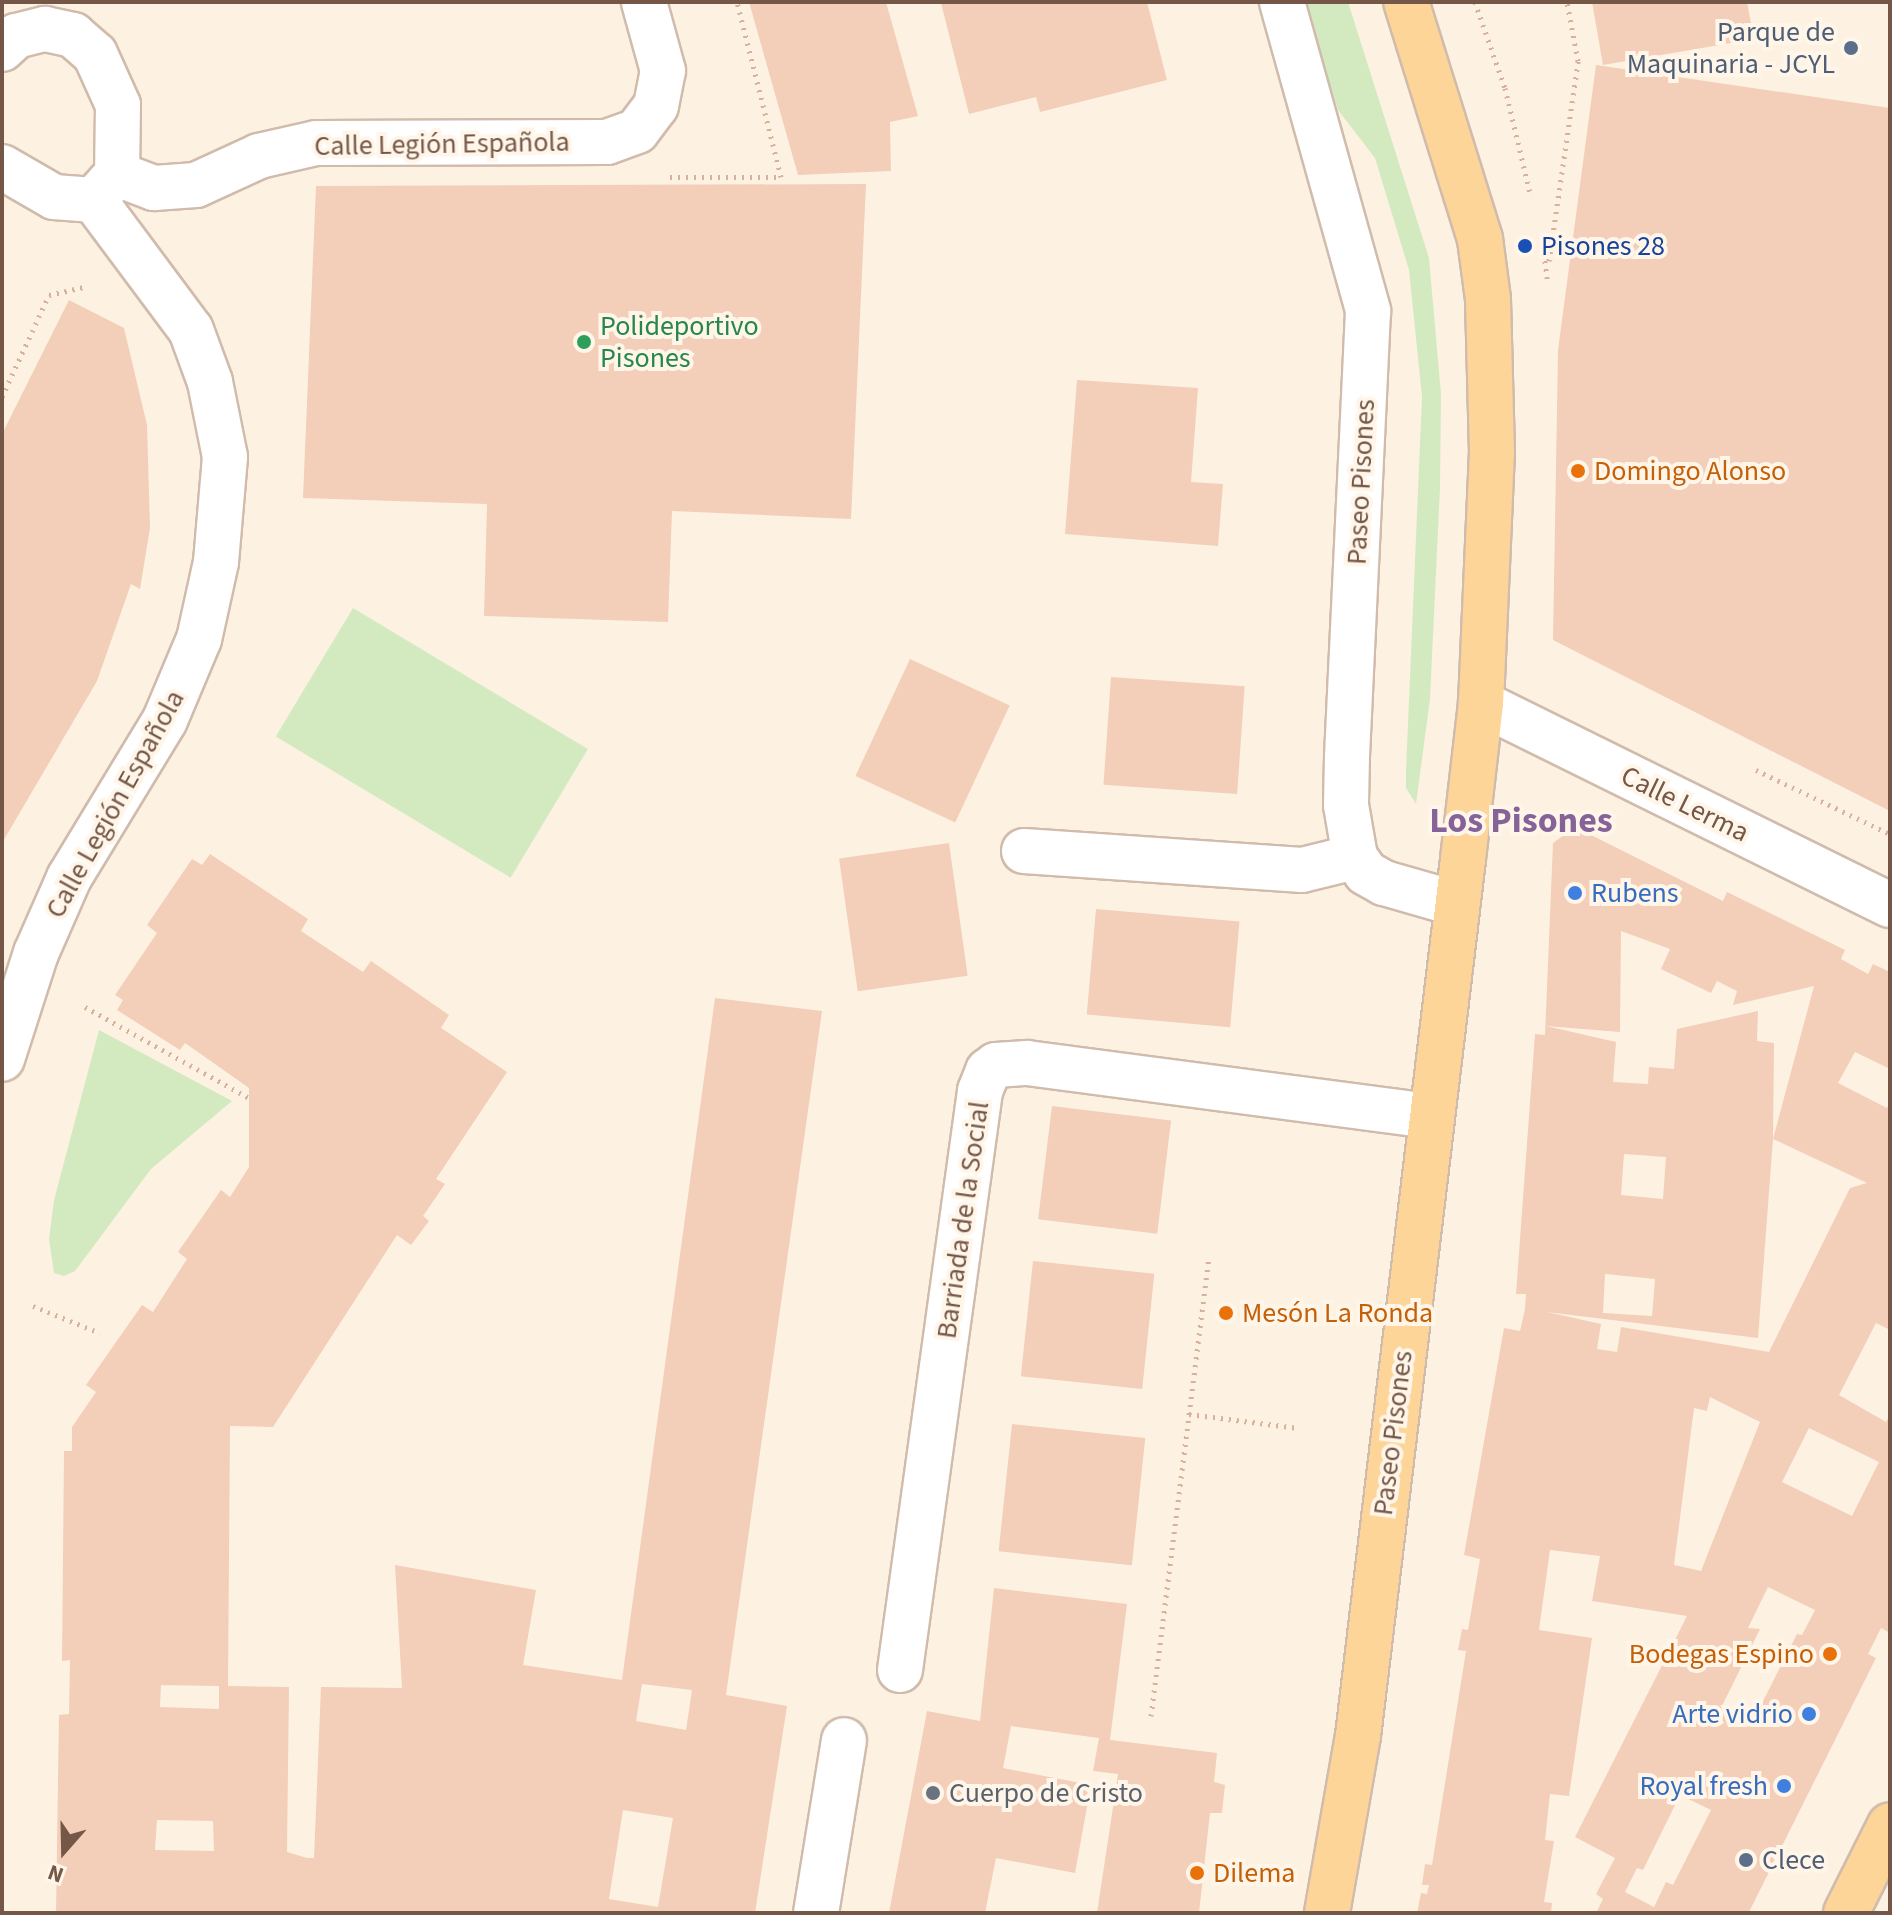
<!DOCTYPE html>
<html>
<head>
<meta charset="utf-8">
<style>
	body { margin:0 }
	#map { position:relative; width:1892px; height:1915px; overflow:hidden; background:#fdf2e2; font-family:"Source Sans 3",sans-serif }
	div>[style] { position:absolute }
	.green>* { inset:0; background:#d3eac0; transform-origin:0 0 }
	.building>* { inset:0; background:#f3ceb9; transform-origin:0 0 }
	.path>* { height:5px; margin-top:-2.5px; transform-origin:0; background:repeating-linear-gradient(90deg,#d7b19c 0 2px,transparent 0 8px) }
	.roads { filter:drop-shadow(2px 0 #d0bbac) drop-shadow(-2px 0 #d0bbac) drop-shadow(0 2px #d0bbac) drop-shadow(0 -2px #d0bbac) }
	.minor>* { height:44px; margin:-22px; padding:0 22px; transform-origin:22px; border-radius:22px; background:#fff }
	.major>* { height:44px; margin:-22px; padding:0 22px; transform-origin:22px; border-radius:22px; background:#fdd599 }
	.dots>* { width:22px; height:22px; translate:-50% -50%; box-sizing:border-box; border:4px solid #fff6e9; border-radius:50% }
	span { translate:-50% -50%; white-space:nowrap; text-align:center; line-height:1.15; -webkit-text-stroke:8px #fff6e9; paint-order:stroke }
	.service-label { font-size:28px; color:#4e5e75 }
	.right { translate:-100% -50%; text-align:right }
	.left { translate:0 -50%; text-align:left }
	.street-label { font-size:28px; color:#755748 }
	.transit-label { font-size:28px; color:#164399 }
	.leisure-label { font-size:28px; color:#27864d }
	.food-label { font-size:28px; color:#c56008 }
	.shop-label { font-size:28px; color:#366cbe }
	.worship-label { font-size:28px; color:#5b616d }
	.district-label { font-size:36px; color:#856399; font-weight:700 }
	.frame { position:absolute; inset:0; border:4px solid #755748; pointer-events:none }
	.north { position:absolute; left:24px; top:1811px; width:80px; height:80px; -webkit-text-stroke:6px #fff6e9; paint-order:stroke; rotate:200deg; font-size:22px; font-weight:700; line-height:32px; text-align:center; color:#755748 }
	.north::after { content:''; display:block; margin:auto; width:28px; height:36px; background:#755748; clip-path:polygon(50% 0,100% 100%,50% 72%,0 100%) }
</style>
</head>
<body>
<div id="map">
	<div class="green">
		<div style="clip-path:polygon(1304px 2px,1348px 2px,1429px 258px,1441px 394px,1440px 488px,1430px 699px,1416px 804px,1406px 788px,1406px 770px,1422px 397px,1409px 270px,1375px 158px,1338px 110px)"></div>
		<div style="left:353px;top:608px;width:274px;height:150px;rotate:31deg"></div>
		<div style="clip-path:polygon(99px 1030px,232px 1101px,151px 1169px,75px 1271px,64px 1276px,54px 1273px,49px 1239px,54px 1200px)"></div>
	</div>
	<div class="building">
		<div style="clip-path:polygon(749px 2px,886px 2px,918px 116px,890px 122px,891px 171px,798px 175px)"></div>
		<div style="clip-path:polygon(1147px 2px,1167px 80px,1040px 112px,1036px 97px,969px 114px,941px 3px)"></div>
		<div style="clip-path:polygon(1592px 2px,1747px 2px,1754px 39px,1603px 65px)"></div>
		<div style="clip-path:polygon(1596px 65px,1890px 108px,1890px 811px,1553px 640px,1558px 350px)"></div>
		<div style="clip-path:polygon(866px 184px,851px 519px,672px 511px,668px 622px,484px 616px,487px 504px,303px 498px,316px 186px)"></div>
		<div style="clip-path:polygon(69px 300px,124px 328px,147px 425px,150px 528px,140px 589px,131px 584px,97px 681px,2px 843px,2px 434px)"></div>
		<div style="clip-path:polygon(1077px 380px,1198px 388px,1191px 482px,1223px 484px,1218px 546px,1065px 534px)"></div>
		<div style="left:910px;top:659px;width:110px;height:129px;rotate:25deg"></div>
		<div style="left:1111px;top:677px;width:134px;height:108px;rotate:4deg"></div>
		<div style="clip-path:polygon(evenodd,1575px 827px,1723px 901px,1727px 892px,1845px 950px,1841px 959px,1868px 974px,1873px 964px,1890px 972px,1890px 1069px,1855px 1052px,1838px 1083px,1887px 1108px,1890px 1102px,1890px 1330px,1876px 1323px,1839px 1395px,1886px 1422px,1890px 1415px,1890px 1633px,1881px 1628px,1868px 1654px,1876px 1658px,1749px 1912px,1596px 1913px,1603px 1899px,1596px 1894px,1615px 1858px,1575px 1837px,1687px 1616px,1592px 1601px,1600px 1556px,1550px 1550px,1539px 1630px,1592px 1638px,1569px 1796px,1550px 1794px,1545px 1840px,1554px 1841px,1544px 1902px,1552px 1903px,1551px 1913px,1417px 1913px,1421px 1893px,1427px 1894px,1429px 1885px,1422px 1885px,1425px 1864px,1432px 1865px,1466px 1651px,1458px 1650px,1462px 1629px,1468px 1630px,1480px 1559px,1464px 1555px,1504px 1328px,1520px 1331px,1525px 1309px,1526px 1294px,1516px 1294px,1535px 1034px,1545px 1035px,1553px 843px,1575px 827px,1621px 931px,1670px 949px,1661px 969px,1711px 993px,1717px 981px,1737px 991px,1733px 1005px,1814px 986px,1773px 1139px,1774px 1043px,1757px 1041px,1758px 1011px,1677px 1029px,1674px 1069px,1649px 1067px,1648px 1084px,1613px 1082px,1616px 1042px,1546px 1026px,1620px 1032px,1621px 931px,1575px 827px,1773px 1139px,1867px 1183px,1850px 1188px,1769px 1352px,1621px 1327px,1617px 1352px,1597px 1349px,1601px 1324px,1547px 1312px,1758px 1338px,1773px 1139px,1575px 827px,1624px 1154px,1666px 1157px,1663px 1199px,1621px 1195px,1624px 1154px,1575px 827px,1605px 1274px,1655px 1279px,1652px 1316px,1603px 1313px,1605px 1274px,1575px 827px,1710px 1397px,1760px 1422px,1701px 1571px,1674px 1565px,1694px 1408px,1707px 1411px,1710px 1397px,1575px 827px,1809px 1428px,1879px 1462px,1852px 1516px,1782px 1482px,1809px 1428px,1575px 827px,1768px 1587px,1815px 1610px,1802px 1635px,1797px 1634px,1753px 1721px,1722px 1706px,1760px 1629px,1748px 1628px,1768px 1587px,1575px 827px,1680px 1795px,1711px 1810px,1673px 1885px,1666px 1882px,1654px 1907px,1625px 1892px,1637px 1868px,1643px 1870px,1680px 1795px)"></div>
		<div style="left:949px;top:843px;width:134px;height:111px;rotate:82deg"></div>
		<div style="clip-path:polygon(evenodd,210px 854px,308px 919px,301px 931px,363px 972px,371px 961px,449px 1015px,441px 1028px,507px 1072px,436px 1179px,445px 1184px,423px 1216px,429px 1221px,411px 1245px,397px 1235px,273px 1427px,230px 1426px,228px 1686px,289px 1687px,287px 1852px,307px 1858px,314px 1858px,321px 1687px,402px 1688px,395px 1565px,536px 1590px,523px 1665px,622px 1680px,715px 998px,822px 1011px,726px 1695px,787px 1706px,755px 1913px,56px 1913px,59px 1715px,69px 1714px,70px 1660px,62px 1661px,64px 1451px,72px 1451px,72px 1427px,96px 1392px,86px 1385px,142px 1305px,153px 1312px,187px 1259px,178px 1252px,221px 1190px,230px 1197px,249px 1167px,249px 1088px,185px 1043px,180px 1050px,117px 1010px,123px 1000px,115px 995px,157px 933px,147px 925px,192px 859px,202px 865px,210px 854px,642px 1684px,692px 1690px,686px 1730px,636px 1721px,642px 1684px,210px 854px,161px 1685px,219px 1686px,219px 1709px,160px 1707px,161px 1685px,210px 854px,623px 1810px,673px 1818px,658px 1907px,609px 1899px,623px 1810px,210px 854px,157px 1820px,213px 1821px,214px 1851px,155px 1850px,157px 1820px)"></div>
		<div style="left:1096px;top:909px;width:144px;height:106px;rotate:5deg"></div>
		<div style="left:1052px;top:1106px;width:120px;height:114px;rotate:7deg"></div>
		<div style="left:1033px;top:1261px;width:122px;height:116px;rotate:6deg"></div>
		<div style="left:1012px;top:1424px;width:134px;height:128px;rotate:6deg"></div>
		<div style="clip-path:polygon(994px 1588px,1127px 1604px,1110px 1740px,1217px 1753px,1214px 1782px,1225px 1785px,1222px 1813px,1210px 1813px,1199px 1913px,1097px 1913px,1118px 1774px,1093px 1771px,1099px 1738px,1011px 1726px,1003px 1768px,1091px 1785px,1075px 1873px,996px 1858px,985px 1913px,889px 1913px,927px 1711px,980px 1721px)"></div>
	</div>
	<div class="path">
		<div style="left:1475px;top:2px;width:91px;rotate:70.8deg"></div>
		<div style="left:1505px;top:88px;width:112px;rotate:76.6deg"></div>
		<div style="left:670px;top:177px;width:111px"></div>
		<div style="left:781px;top:177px;width:180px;rotate:-104.1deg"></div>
		<div style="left:1543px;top:245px;width:34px;rotate:83deg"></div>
		<div style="left:1549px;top:261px;width:202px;rotate:-81.7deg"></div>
		<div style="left:1578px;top:61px;width:60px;rotate:-100.6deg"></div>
		<div style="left:2px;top:397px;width:112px;rotate:-65.3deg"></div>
		<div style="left:49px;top:295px;width:39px;rotate:-13deg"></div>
		<div style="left:1756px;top:770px;width:148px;rotate:25.5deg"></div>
		<div style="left:85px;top:1007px;width:188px;rotate:29deg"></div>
		<div style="left:33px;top:1306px;width:72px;rotate:21.9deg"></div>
		<div style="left:1189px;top:1414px;width:110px;rotate:7.3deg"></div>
		<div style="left:1151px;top:1716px;width:463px;rotate:-82.8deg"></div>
	</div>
	<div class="roads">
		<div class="minor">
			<div style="left:1282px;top:2px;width:321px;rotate:74.4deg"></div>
			<div style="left:1368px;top:311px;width:445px;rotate:92.7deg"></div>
			<div style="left:1347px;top:756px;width:49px;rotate:91.2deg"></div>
			<div style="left:1346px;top:805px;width:53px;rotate:80.2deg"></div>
			<div style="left:1355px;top:857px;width:19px;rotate:55deg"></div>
			<div style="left:1366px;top:873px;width:21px;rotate:29deg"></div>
			<div style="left:1384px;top:883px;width:76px;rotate:16deg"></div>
			<div style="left:2px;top:49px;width:19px;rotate:-43deg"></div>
			<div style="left:16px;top:36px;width:30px;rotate:-14deg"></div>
			<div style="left:45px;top:29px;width:29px;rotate:12deg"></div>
			<div style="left:73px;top:35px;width:29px;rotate:41deg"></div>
			<div style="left:95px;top:54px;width:56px;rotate:65.7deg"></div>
			<div style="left:118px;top:105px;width:69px;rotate:90.8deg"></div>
			<div style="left:117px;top:174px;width:28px;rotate:132deg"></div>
			<div style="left:2px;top:167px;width:60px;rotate:30deg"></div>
			<div style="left:54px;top:197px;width:40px;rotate:4.3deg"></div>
			<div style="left:94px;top:200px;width:162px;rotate:53.3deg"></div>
			<div style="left:191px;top:330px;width:55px;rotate:69.9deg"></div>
			<div style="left:210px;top:382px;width:76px;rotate:78.7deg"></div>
			<div style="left:225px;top:457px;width:105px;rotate:94.9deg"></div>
			<div style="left:216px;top:562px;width:79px;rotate:102.4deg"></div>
			<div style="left:199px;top:639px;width:88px;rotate:112.8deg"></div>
			<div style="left:165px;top:720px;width:185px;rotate:121.3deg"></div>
			<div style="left:69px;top:878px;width:82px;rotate:113.7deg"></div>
			<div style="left:36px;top:953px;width:111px;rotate:107.8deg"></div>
			<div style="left:117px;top:174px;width:40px;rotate:21deg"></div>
			<div style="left:154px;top:188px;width:42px;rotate:-4.1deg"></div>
			<div style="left:196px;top:185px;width:69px;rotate:-24.7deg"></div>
			<div style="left:259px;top:156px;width:58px;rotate:-12.8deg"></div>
			<div style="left:316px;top:143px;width:291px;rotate:-0.2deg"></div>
			<div style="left:607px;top:142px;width:32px;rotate:-20deg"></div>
			<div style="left:637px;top:131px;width:31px;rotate:-53deg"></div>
			<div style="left:656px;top:106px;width:36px;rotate:-79deg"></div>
			<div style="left:663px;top:71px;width:72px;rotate:-105.4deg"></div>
			<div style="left:1481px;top:703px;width:456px;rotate:26.3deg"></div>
			<div style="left:1024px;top:851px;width:279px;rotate:3.9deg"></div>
			<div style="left:1302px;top:870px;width:55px;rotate:-13.8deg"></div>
			<div style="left:900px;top:1670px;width:585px;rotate:-82.13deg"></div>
			<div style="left:980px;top:1091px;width:22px;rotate:-68deg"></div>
			<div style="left:988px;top:1071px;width:10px;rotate:-37deg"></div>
			<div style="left:996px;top:1065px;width:31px;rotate:-4deg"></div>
			<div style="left:1027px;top:1063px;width:406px;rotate:7.5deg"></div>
			<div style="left:816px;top:1913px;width:175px;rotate:-80.8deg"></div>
		</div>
		<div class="major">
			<div style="left:1327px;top:1913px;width:180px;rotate:-80.1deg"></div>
			<div style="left:1358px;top:1736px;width:883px;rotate:-83.17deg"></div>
			<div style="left:1463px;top:859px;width:157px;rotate:-83.4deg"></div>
			<div style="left:1481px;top:703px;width:250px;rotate:-87.5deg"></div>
			<div style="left:1492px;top:453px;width:154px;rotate:-91.5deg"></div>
			<div style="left:1488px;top:299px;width:61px;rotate:-97.6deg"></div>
			<div style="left:1480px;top:239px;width:248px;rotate:-107.3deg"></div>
			<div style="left:1846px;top:1913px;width:98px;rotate:-63.4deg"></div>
		</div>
	</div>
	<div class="dots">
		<div style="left:1851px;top:48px;background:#5c6f8a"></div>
		<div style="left:1525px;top:246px;background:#1a4fb4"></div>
		<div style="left:584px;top:342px;background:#2e9e5b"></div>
		<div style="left:1578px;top:471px;background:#e8710a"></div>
		<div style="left:1575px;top:893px;background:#3f7fe0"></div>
		<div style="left:1226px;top:1313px;background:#e8710a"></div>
		<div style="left:1830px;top:1654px;background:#e8710a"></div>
		<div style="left:1809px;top:1714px;background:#3f7fe0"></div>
		<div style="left:1784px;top:1786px;background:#3f7fe0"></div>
		<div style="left:933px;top:1793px;background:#6b7280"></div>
		<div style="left:1746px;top:1860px;background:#5c6f8a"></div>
		<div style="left:1197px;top:1873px;background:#e8710a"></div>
	</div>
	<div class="service-label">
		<span class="right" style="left:1835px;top:48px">Parque de<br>Maquinaria - JCYL</span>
		<span class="left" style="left:1762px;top:1860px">Clece</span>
	</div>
	<div class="street-label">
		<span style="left:442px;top:144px;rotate:-1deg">Calle Legión Española</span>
		<span style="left:1361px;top:482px;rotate:-87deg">Paseo Pisones</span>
		<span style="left:115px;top:804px;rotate:-61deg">Calle Legión Española</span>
		<span style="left:1685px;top:804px;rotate:26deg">Calle Lerma</span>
		<span style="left:963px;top:1220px;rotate:-82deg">Barriada de la Social</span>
		<span style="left:1393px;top:1433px;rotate:-83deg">Paseo Pisones</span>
	</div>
	<div class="transit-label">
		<span class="left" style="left:1541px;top:246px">Pisones 28</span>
	</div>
	<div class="leisure-label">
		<span class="left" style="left:600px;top:342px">Polideportivo<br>Pisones</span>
	</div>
	<div class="food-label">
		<span class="left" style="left:1594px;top:471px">Domingo Alonso</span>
		<span class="left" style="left:1242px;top:1313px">Mesón La Ronda</span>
		<span class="right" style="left:1814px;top:1654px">Bodegas Espino</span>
		<span class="left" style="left:1213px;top:1873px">Dilema</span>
	</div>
	<div class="shop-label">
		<span class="left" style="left:1591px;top:893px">Rubens</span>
		<span class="right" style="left:1793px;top:1714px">Arte vidrio</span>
		<span class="right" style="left:1768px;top:1786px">Royal fresh</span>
	</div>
	<div class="worship-label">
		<span class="left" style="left:949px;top:1793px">Cuerpo de Cristo</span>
	</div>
	<div class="district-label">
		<span style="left:1521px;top:821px">Los Pisones</span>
	</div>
	<div class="frame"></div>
	<div class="north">N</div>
</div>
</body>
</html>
